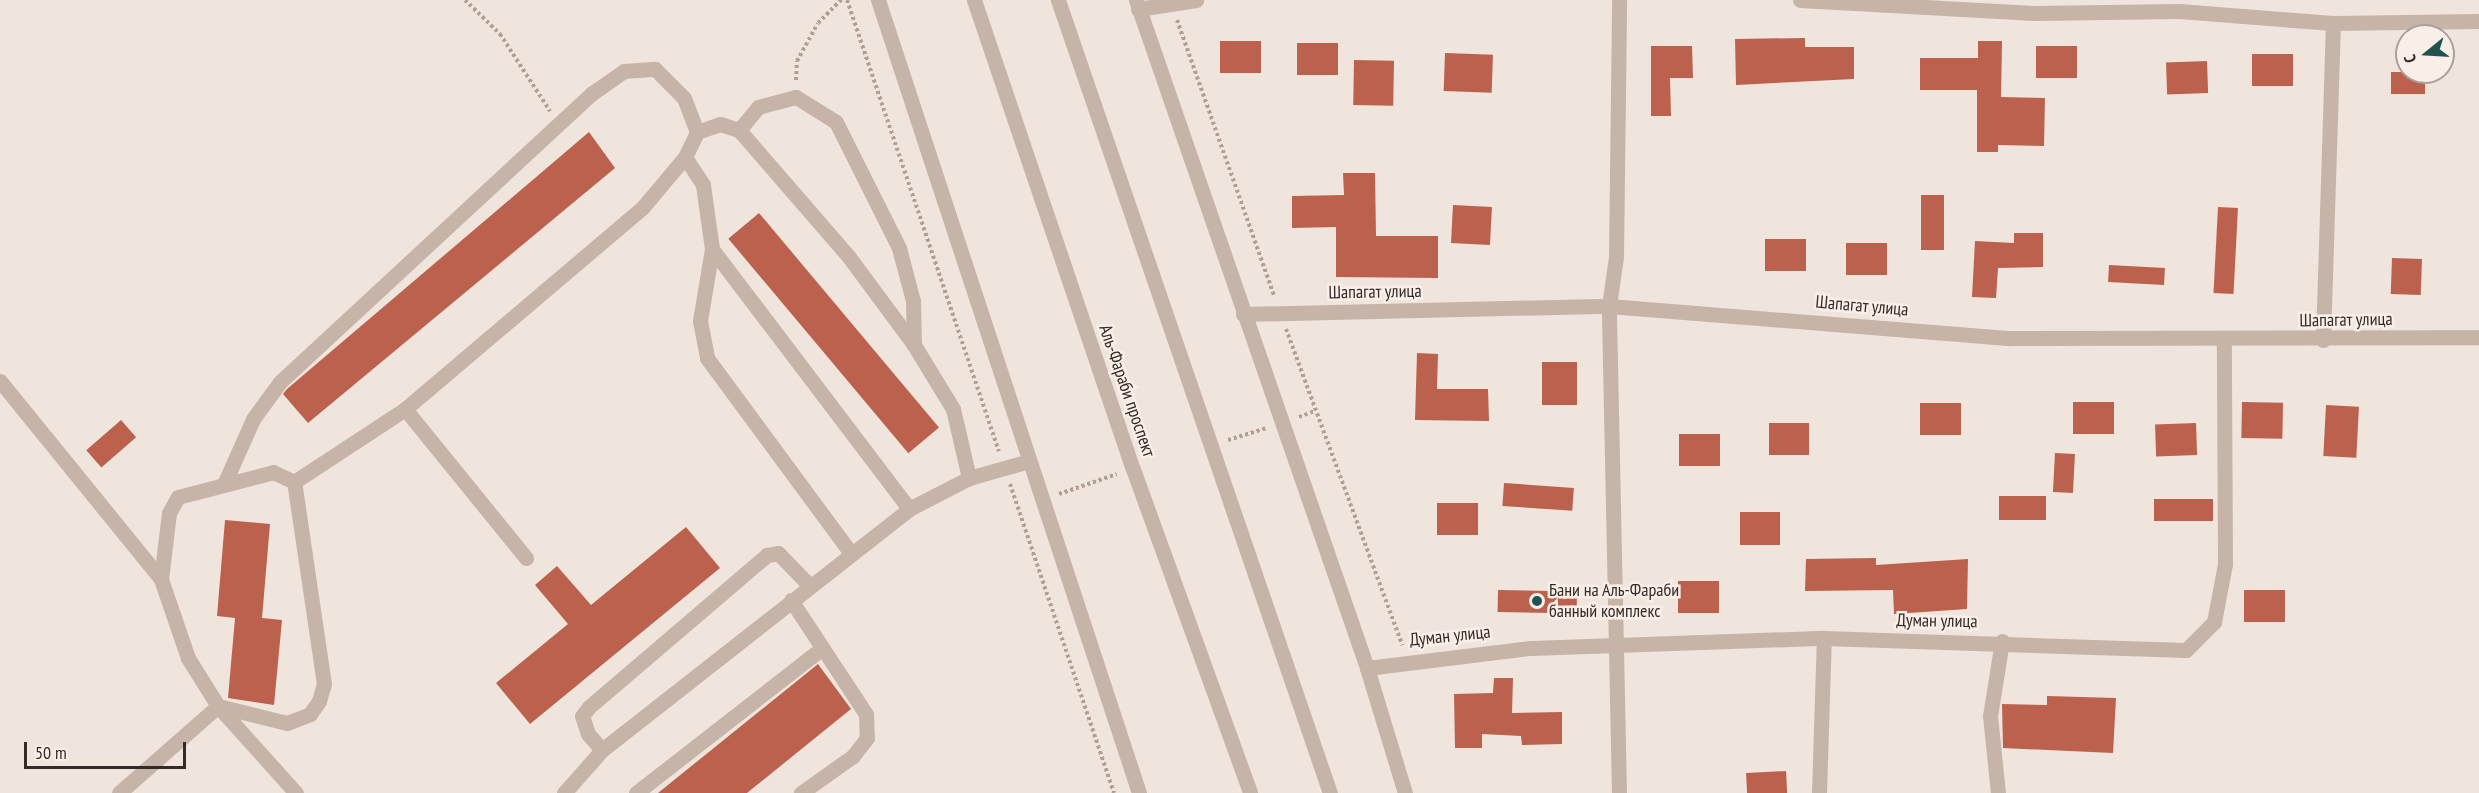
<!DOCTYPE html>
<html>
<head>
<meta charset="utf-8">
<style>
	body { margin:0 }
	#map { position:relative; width:2479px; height:793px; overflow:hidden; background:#efe5dc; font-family:"PT Sans Narrow",sans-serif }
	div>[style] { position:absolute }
	.building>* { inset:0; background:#bb614e; transform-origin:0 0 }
	.path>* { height:4px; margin-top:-2px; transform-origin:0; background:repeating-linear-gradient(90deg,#b29e93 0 3px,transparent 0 6px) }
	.minor>* { height:15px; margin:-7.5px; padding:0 7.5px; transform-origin:7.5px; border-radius:7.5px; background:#c6b4a9 }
	.dots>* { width:16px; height:16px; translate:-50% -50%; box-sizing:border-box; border:3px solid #f8efe8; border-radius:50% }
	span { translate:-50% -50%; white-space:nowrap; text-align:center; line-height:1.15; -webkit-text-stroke:5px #f8efe8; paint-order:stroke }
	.street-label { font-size:18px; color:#342b28 }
	.poi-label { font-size:18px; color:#342b28 }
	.left { translate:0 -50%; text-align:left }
	.north { position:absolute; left:2395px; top:24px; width:60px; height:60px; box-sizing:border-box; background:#f8efe8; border:2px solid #aaa19b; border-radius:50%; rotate:252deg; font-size:16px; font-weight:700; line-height:24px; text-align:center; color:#342b28 }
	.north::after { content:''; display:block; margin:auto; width:21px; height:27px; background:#215252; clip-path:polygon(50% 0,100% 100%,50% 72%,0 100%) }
	.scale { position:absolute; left:24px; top:742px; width:162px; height:27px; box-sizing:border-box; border:3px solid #342b28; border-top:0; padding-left:8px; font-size:18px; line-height:21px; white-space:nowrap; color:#342b28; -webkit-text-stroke:4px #f8efe8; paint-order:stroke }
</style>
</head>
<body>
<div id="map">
	<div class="building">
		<div style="clip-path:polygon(1805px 38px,1805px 47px,1854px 47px,1854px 79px,1736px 85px,1735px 39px)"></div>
		<div style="left:1220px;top:41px;width:41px;height:32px"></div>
		<div style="clip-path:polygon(1978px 41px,2002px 41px,2001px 97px,2045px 98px,2044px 146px,1998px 145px,1998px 152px,1977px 152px,1977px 90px,1920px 90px,1920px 58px,1978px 58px)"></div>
		<div style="left:1297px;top:43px;width:41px;height:32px"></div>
		<div style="clip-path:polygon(1651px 46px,1692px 46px,1693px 78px,1670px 78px,1671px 116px,1651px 116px)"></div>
		<div style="left:2036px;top:46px;width:41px;height:32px"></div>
		<div style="left:1445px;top:53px;width:48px;height:38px;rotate:2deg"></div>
		<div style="left:2252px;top:54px;width:41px;height:32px"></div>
		<div style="left:1354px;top:60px;width:40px;height:45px;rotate:1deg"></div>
		<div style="left:2207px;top:61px;width:32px;height:41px;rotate:88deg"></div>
		<div style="left:2391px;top:72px;width:34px;height:22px"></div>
		<div style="clip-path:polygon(589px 132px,615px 168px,308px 423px,283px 394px,287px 389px)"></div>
		<div style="clip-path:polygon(1343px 173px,1375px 173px,1376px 236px,1438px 236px,1438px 278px,1336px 277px,1336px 227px,1292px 228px,1292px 196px,1344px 195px)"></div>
		<div style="left:1921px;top:195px;width:23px;height:55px"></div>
		<div style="left:1453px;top:205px;width:39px;height:38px;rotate:3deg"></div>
		<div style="left:2218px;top:207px;width:20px;height:86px;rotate:3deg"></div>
		<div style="left:759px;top:213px;width:280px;height:40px;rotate:50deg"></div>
		<div style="clip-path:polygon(2014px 233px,2043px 233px,2043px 267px,1998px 268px,1996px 298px,1972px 297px,1975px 241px,2014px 243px)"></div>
		<div style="left:1765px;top:239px;width:41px;height:32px"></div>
		<div style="left:1887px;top:243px;width:32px;height:41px;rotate:90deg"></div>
		<div style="left:2392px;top:258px;width:30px;height:36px;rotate:2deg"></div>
		<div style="left:2109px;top:265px;width:56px;height:17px;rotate:3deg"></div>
		<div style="clip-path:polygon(1417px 353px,1438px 354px,1437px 389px,1488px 389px,1489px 421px,1415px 420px)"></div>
		<div style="left:1542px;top:362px;width:35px;height:43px"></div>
		<div style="left:2073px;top:402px;width:41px;height:32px"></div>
		<div style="left:2242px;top:402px;width:41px;height:36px;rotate:1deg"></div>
		<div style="left:1961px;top:403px;width:32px;height:41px;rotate:90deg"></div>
		<div style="left:2326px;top:405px;width:33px;height:51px;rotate:3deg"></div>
		<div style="left:121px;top:420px;width:23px;height:46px;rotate:49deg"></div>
		<div style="left:1769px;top:423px;width:40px;height:32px"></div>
		<div style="left:2196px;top:423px;width:32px;height:41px;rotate:88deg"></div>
		<div style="left:1720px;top:434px;width:32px;height:41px;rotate:90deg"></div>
		<div style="left:2055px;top:453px;width:20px;height:39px;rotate:3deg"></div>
		<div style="left:1504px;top:483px;width:70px;height:23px;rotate:4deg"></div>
		<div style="left:1999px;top:496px;width:47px;height:24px"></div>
		<div style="left:2154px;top:499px;width:59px;height:22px"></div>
		<div style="left:1478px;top:503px;width:32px;height:41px;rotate:90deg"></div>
		<div style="left:1740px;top:512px;width:40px;height:33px"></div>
		<div style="clip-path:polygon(225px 520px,270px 524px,262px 618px,282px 620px,274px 705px,228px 698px,235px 618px,217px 616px)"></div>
		<div style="clip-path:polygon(686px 527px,720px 568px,530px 724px,496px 683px,568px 624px,535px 585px,557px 566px,591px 605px)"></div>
		<div style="clip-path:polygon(1876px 558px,1876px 565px,1968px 559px,1967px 609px,1894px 614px,1893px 590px,1805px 591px,1806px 559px)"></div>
		<div style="left:1678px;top:581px;width:41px;height:32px"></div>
		<div style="left:1498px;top:590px;width:79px;height:22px;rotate:1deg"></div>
		<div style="left:2244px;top:590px;width:41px;height:32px"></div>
		<div style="clip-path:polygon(818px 664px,851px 709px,747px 793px,658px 793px)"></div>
		<div style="clip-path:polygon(1494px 678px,1513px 678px,1512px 713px,1562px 712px,1562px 744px,1522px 745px,1521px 736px,1482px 734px,1482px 748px,1455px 748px,1454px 694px,1493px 693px)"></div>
		<div style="clip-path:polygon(2047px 696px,2116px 698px,2113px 753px,2003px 748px,2002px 704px,2047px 705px)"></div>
		<div style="left:1786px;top:771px;width:22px;height:40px;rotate:87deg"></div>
	</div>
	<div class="path">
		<div style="left:465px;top:0;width:49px;rotate:44.2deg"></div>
		<div style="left:500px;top:34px;width:92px;rotate:57deg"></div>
		<div style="left:847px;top:0;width:476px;rotate:71.4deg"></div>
		<div style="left:1177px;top:20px;width:293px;rotate:70.6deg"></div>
		<div style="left:796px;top:80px;width:19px;rotate:-87deg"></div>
		<div style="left:797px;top:61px;width:43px;rotate:-61.1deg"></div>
		<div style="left:818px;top:23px;width:33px;rotate:-45deg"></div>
		<div style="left:1286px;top:329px;width:337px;rotate:69.8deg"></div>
		<div style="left:1299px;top:417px;width:17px;rotate:-21deg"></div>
		<div style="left:1228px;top:440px;width:41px;rotate:-17.1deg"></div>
		<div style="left:1010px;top:484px;width:326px;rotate:71.4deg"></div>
		<div style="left:1059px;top:494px;width:61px;rotate:-19deg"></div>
	</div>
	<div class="minor">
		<div style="left:878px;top:0;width:835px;rotate:71.78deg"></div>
		<div style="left:974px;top:0;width:495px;rotate:71.3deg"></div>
		<div style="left:1133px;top:469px;width:344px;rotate:70.1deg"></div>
		<div style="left:1058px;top:0;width:838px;rotate:71.07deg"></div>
		<div style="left:1136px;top:0;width:707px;rotate:70.92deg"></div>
		<div style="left:1367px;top:668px;width:131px;rotate:73.1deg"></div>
		<div style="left:1800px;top:0;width:235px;rotate:3.2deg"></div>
		<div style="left:2035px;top:13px;width:144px;rotate:-0.8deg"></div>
		<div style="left:2179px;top:11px;width:154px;rotate:4.5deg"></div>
		<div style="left:2333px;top:23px;width:146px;rotate:-0.8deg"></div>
		<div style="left:1138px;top:9px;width:59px;rotate:-8.8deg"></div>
		<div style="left:739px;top:130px;width:30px;rotate:-50deg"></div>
		<div style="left:758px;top:107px;width:39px;rotate:-15deg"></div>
		<div style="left:796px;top:97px;width:47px;rotate:32deg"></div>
		<div style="left:836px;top:122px;width:141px;rotate:63.4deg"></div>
		<div style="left:899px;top:248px;width:55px;rotate:75.2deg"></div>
		<div style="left:913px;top:301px;width:44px;rotate:88.7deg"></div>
		<div style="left:685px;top:157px;width:33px;rotate:57deg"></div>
		<div style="left:703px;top:185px;width:65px;rotate:82deg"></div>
		<div style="left:712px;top:249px;width:326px;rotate:52.8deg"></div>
		<div style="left:712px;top:249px;width:73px;rotate:99.5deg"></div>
		<div style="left:700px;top:321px;width:38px;rotate:79deg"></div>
		<div style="left:707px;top:358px;width:242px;rotate:53.6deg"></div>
		<div style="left:1243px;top:314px;width:366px;rotate:-1.3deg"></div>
		<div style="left:1609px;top:306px;width:403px;rotate:4.6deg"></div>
		<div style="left:2011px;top:338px;width:468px;rotate:-0.1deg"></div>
		<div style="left:2323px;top:340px;width:317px;rotate:-88.2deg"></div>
		<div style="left:0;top:381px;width:255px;rotate:50.9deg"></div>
		<div style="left:405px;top:409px;width:192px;rotate:50.9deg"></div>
		<div style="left:225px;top:482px;width:69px;rotate:-66deg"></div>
		<div style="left:253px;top:419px;width:46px;rotate:-53.9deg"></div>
		<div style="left:280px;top:382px;width:424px;rotate:-42.8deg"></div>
		<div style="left:591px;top:94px;width:40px;rotate:-34.9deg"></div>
		<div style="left:624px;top:71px;width:31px;rotate:-4deg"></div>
		<div style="left:655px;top:69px;width:41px;rotate:45deg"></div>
		<div style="left:684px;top:98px;width:36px;rotate:69deg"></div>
		<div style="left:791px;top:600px;width:136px;rotate:56.7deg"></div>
		<div style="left:866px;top:714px;width:24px;rotate:88deg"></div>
		<div style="left:867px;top:738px;width:23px;rotate:128deg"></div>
		<div style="left:853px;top:756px;width:64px;rotate:144.6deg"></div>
		<div style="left:1367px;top:668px;width:165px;rotate:-7deg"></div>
		<div style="left:1531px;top:648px;width:293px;rotate:-2deg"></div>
		<div style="left:1824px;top:638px;width:362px;rotate:1.9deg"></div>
		<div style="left:2186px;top:650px;width:40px;rotate:-45deg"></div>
		<div style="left:2214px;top:622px;width:59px;rotate:-79.3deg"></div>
		<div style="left:2225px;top:564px;width:225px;rotate:-90.3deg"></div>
		<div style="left:602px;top:750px;width:21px;rotate:-131deg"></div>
		<div style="left:588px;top:734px;width:19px;rotate:-108deg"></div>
		<div style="left:582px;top:716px;width:11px;rotate:-52deg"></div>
		<div style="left:589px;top:707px;width:234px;rotate:-40.5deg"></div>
		<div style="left:767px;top:555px;width:11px;rotate:-10deg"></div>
		<div style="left:778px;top:553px;width:45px;rotate:45.9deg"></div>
		<div style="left:119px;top:793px;width:132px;rotate:-41.3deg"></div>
		<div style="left:218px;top:706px;width:71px;rotate:13.8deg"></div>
		<div style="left:287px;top:723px;width:25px;rotate:-21deg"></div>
		<div style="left:310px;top:714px;width:16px;rotate:-55deg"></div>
		<div style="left:319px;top:701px;width:18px;rotate:-74deg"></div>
		<div style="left:324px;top:684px;width:204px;rotate:-98.4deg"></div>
		<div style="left:296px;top:793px;width:117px;rotate:-131.9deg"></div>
		<div style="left:218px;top:706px;width:57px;rotate:-122deg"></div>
		<div style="left:188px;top:658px;width:83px;rotate:-108.9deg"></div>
		<div style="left:161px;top:579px;width:66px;rotate:-83.1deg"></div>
		<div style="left:169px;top:513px;width:18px;rotate:-61deg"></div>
		<div style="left:178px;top:497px;width:98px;rotate:-14.7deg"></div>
		<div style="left:273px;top:472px;width:23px;rotate:25deg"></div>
		<div style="left:294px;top:482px;width:133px;rotate:-33.3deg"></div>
		<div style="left:405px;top:409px;width:312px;rotate:-40.3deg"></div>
		<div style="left:643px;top:207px;width:65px;rotate:-50deg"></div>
		<div style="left:685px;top:157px;width:28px;rotate:-64deg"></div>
		<div style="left:697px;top:132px;width:24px;rotate:-19deg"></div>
		<div style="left:720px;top:124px;width:20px;rotate:18deg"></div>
		<div style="left:739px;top:130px;width:168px;rotate:49.1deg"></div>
		<div style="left:849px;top:257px;width:109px;rotate:53.5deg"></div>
		<div style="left:914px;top:345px;width:75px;rotate:58.6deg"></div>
		<div style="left:953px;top:409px;width:71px;rotate:76.9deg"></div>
		<div style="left:564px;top:793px;width:57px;rotate:-48.5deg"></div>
		<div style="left:602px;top:750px;width:390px;rotate:-38.1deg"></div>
		<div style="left:909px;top:509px;width:68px;rotate:-27.3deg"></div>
		<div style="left:969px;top:478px;width:62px;rotate:-15.8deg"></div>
		<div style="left:636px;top:793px;width:234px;rotate:-37.9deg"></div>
		<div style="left:1619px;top:793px;width:487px;rotate:-91.2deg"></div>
		<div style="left:1609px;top:306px;width:49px;rotate:-81.9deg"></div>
		<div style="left:1616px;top:257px;width:257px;rotate:-89.3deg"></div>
		<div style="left:1819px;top:793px;width:155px;rotate:-88.2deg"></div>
		<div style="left:1998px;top:793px;width:77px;rotate:-95.9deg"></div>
		<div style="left:1990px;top:716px;width:76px;rotate:-80.9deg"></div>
	</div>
	<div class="dots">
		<div style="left:1537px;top:601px;background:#215252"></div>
	</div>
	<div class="street-label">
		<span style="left:1375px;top:292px;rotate:-1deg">Шапагат улица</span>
		<span style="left:1862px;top:306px;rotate:5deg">Шапагат улица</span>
		<span style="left:2346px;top:320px;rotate:-1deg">Шапагат улица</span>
		<span style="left:1127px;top:391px;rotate:71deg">Аль-Фараби проспект</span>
		<span style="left:1937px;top:621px;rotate:1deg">Думан улица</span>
		<span style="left:1450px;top:636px;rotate:-6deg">Думан улица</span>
	</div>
	<div class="poi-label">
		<span class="left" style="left:1549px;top:601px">Бани на Аль-Фараби<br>банный комплекс</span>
	</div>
	<div class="north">С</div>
	<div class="scale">50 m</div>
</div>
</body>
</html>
